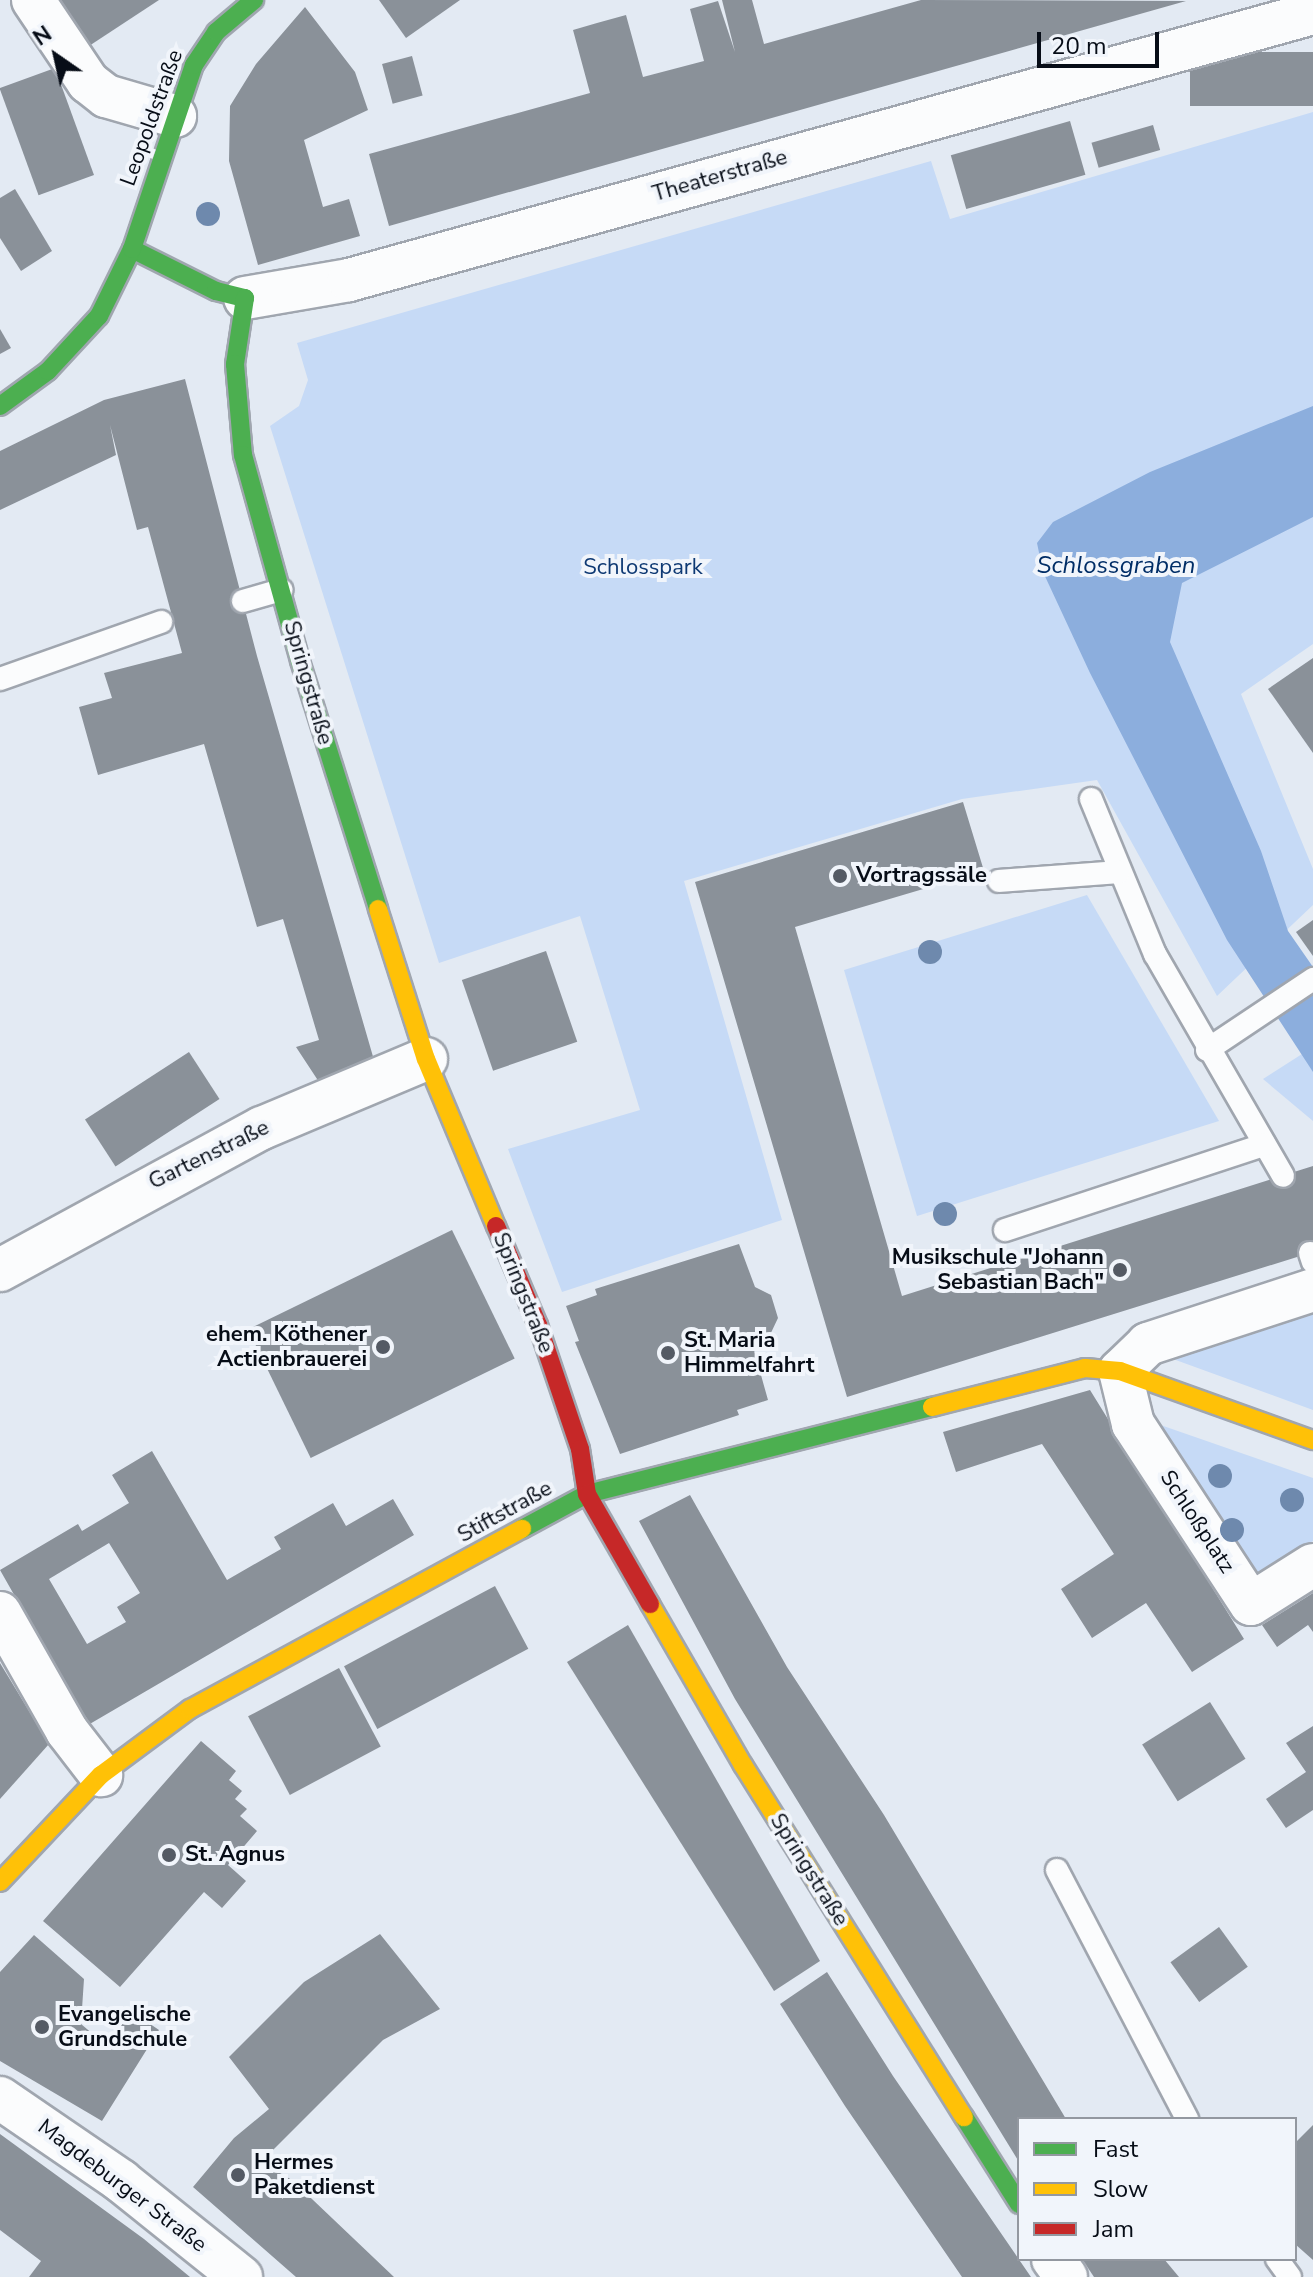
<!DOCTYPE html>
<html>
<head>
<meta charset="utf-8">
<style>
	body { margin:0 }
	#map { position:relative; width:1313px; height:2277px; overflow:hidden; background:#e3eaf3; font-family:"Nunito Sans",sans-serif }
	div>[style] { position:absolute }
	.green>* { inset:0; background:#c6daf6 }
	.water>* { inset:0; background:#8caedd }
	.building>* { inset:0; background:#8a9199; transform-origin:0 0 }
	.roads { filter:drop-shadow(2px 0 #a0a6af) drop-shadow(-2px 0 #a0a6af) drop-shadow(0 2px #a0a6af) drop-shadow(0 -2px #a0a6af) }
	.lane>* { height:22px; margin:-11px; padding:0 11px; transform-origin:11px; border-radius:11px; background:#fbfcfd }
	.street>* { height:42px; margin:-21px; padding:0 21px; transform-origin:21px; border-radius:21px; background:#fbfcfd }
	.fast>* { height:18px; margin:-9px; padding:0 9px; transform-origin:9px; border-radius:9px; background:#4caf50 }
	.slow>* { height:18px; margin:-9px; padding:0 9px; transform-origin:9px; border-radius:9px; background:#ffc107 }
	.jam>* { height:18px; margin:-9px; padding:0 9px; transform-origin:9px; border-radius:9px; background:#c62828 }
	.trees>* { width:24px; height:24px; margin:-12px; border-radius:50%; background:#6e89ad }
	.dots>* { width:22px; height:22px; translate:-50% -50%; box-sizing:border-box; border:4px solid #f1f5fb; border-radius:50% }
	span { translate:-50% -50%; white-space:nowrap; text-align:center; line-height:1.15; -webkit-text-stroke:8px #f1f5fb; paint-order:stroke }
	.street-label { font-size:22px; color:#070d17 }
	.park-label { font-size:22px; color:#0e3973 }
	.poi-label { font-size:22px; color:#070d17; font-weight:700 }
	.left { translate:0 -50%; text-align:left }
	.right { translate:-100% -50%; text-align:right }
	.water-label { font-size:24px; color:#002d66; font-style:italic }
	.legend { position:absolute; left:1017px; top:2117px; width:280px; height:144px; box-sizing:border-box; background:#f1f5fb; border:2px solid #9398a0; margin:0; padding:10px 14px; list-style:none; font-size:24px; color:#070d17 }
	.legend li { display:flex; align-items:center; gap:16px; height:40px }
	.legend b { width:40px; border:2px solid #9398a0 }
	.north { position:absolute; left:16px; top:16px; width:80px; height:80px; -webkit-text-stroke:6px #f1f5fb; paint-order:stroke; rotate:326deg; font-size:22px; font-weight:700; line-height:32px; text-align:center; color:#070d17 }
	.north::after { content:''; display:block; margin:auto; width:28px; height:36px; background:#070d17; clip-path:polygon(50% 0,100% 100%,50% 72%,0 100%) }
	.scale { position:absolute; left:1037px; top:32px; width:122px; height:36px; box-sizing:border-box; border:4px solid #070d17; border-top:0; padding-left:10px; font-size:24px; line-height:28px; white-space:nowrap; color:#070d17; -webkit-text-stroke:6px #f1f5fb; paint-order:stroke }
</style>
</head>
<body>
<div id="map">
	<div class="green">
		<div style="clip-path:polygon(1313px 112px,1313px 644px,1241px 694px,1313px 869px,1313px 905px,1217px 996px,1097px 780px,962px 799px,684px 881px,782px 1220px,562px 1292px,508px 1149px,640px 1110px,580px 916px,439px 963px,270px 426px,299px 406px,308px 380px,297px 343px,931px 161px,950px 219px)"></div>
		<div style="clip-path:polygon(1087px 895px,1219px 1121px,917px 1216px,844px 970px)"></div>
		<div style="clip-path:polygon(1313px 1047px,1313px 1121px,1263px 1079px)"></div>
		<div style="clip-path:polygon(1313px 1307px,1313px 1410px,1173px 1359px)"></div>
		<div style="clip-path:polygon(1149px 1421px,1313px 1478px,1313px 1541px,1254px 1579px)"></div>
	</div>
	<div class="water">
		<div style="clip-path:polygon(1313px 406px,1313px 517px,1182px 583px,1170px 642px,1261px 851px,1288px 931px,1313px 967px,1313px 1072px,1227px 940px,1090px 673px,1043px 572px,1037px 543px,1053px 522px,1150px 472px)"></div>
	</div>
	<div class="building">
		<div style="clip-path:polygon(60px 0,159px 0,89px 46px)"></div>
		<div style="clip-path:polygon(379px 0,460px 0,406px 38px)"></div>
		<div style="clip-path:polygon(722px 0,752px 0,764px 44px,921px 0,1186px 1px,389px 226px,369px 154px,590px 93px,573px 30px,597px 23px,626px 15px,643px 77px,704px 61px,690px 9px,718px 1px,735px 52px)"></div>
		<div style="clip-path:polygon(305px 7px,355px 72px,368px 110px,304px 140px,323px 207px,349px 199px,360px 236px,258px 265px,229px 161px,230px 106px,256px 64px)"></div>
		<div style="left:1313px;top:52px;width:54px;height:123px;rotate:90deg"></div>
		<div style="left:412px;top:56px;width:41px;height:31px;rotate:75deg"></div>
		<div style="left:55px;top:68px;width:114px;height:59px;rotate:70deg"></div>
		<div style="left:1070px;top:121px;width:56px;height:124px;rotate:74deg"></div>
		<div style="left:1153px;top:125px;width:26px;height:64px;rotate:74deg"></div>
		<div style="clip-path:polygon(15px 189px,52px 251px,21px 271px,0 238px,0 198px)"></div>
		<div style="clip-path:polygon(0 329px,11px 348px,0 354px)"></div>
		<div style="clip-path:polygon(185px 379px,257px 656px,374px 1060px,319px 1082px,296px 1047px,319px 1040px,283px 919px,257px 927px,204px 744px,98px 775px,79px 707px,112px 698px,104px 673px,182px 653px,148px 527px,137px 530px,110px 425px,116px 455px,0 510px,0 451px,104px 400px)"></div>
		<div style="clip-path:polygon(1313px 658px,1313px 753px,1268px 689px)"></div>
		<div style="clip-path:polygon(963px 802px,984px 871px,795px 927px,902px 1296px,1313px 1166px,1313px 1252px,847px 1397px,695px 882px)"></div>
		<div style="clip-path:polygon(1313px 920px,1313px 956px,1296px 932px)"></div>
		<div style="left:546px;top:951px;width:96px;height:89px;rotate:71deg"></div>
		<div style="left:189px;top:1052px;width:56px;height:124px;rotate:57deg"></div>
		<div style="left:452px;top:1230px;width:143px;height:227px;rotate:64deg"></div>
		<div style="clip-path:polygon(739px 1244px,755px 1287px,771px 1295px,778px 1318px,769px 1337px,752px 1343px,768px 1400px,737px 1410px,739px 1415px,620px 1454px,575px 1342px,579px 1341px,566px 1306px,597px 1295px,595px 1289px)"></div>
		<div style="clip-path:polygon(1090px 1390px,1244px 1639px,1192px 1672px,1146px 1603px,1092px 1638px,1061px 1589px,1114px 1554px,1042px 1444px,956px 1472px,943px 1432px)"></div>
		<div style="clip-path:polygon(evenodd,152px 1451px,227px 1580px,281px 1549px,274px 1537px,333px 1503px,346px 1526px,393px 1499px,414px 1535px,88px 1725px,0 1570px,78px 1524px,82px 1531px,129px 1503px,112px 1475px,152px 1451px,109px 1543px,140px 1593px,117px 1607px,126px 1622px,87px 1644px,49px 1579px,109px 1543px)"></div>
		<div style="clip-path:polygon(690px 1495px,787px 1667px,884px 1815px,1066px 2119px,1019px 2119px,1019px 2162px,735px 1699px,639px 1521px)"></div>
		<div style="left:495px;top:1586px;width:71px;height:171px;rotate:62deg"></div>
		<div style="clip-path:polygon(1313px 1593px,1313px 1632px,1308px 1625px,1277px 1647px,1262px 1625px)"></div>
		<div style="clip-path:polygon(628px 1625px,820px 1961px,774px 1991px,567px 1662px)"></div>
		<div style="clip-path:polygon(0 1663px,49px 1744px,0 1799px)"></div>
		<div style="left:339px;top:1668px;width:89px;height:103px;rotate:62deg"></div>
		<div style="left:1210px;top:1702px;width:67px;height:80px;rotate:58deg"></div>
		<div style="clip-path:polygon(1313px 1726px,1313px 1810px,1286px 1828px,1266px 1799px,1306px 1772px,1286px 1743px)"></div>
		<div style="clip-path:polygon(201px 1741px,236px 1771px,229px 1780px,242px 1791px,235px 1799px,247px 1809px,240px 1816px,257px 1831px,228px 1865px,246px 1881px,222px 1908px,204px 1892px,120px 1987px,43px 1921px)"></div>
		<div style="left:1219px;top:1927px;width:49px;height:60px;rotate:54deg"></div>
		<div style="clip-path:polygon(380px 1934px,440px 2009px,383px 2040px,261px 2162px,292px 2180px,394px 2277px,296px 2277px,193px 2187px,234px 2138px,269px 2109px,229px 2057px,304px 1982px)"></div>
		<div style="clip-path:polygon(34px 1935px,84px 1979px,81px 2024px,107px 2046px,131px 2011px,159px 2030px,102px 2121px,0 2061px,0 1972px)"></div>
		<div style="clip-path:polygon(827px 1972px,893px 2076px,1031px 2277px,962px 2277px,845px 2106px,780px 2004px)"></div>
		<div style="clip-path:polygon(1313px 2125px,1313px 2260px,1295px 2244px,1295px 2143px)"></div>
		<div style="clip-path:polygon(0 2134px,144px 2239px,190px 2277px,29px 2277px,41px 2261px,0 2230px)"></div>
		<div style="clip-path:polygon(1082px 2259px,1164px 2259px,1179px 2277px,1094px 2277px)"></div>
	</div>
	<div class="roads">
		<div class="lane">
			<div style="left:243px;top:601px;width:40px;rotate:-16deg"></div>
			<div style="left:0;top:679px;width:171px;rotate:-19.5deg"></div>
			<div style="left:1091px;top:799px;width:168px;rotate:67.6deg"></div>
			<div style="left:1155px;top:954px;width:256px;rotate:60deg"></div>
			<div style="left:999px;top:881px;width:120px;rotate:-4.3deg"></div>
			<div style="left:1207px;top:1050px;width:128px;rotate:-33.8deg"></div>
			<div style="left:1005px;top:1230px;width:273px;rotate:-18.2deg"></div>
			<div style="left:1310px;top:1253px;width:9px;rotate:72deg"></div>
			<div style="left:1057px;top:1870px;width:281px;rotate:62.4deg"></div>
			<div style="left:1277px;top:2259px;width:22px;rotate:54deg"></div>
		</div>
		<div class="street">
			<div style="left:33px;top:0;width:99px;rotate:56.1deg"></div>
			<div style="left:88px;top:82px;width:23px;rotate:38deg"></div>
			<div style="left:106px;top:96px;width:72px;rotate:16.2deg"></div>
			<div style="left:245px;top:298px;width:106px;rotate:-9.8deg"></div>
			<div style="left:349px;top:280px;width:1000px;rotate:-15.48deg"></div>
			<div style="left:0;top:1270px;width:298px;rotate:-28.5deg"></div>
			<div style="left:262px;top:1128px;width:178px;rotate:-22.8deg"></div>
			<div style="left:1313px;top:1290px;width:174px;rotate:161.9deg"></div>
			<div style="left:1148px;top:1344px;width:39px;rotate:136deg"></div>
			<div style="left:1120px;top:1371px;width:55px;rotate:76.2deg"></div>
			<div style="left:1133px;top:1424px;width:215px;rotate:56.8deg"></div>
			<div style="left:1251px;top:1604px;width:73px;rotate:-32.2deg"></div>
			<div style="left:0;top:1613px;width:136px;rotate:60.4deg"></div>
			<div style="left:67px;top:1731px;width:56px;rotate:52.3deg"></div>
			<div style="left:0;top:2098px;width:147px;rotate:34.4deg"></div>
			<div style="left:121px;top:2181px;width:154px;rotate:38.7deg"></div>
			<div style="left:1053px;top:2259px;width:22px;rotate:54deg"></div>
		</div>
		<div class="fast">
			<div style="left:132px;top:249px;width:94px;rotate:26.6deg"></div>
			<div style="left:216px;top:291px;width:30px;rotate:14deg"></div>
			<div style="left:245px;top:298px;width:67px;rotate:98.6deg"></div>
			<div style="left:235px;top:364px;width:91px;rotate:85deg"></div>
			<div style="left:243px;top:455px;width:214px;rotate:74.5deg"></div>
			<div style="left:300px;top:661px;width:260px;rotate:72.5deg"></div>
			<div style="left:0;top:406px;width:59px;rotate:-36.1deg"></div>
			<div style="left:48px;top:371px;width:75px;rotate:-47.2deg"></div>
			<div style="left:99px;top:316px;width:75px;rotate:-63.8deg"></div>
			<div style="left:132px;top:249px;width:194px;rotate:-71.4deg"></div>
			<div style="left:194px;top:65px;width:40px;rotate:-56deg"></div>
			<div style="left:216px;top:32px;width:50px;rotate:-40.1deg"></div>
			<div style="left:522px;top:1529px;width:74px;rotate:-28.3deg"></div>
			<div style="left:587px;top:1494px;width:356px;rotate:-14.2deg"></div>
			<div style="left:964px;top:2117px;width:103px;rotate:57.7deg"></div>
		</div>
		<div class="slow">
			<div style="left:378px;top:909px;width:157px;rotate:72.3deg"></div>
			<div style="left:426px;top:1059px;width:181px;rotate:67.3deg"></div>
			<div style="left:932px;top:1407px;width:158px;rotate:-14.3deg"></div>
			<div style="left:1085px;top:1368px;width:35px;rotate:5deg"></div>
			<div style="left:1120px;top:1371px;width:205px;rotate:19.7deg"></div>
			<div style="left:650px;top:1604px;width:186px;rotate:60deg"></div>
			<div style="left:743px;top:1765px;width:416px;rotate:57.9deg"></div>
			<div style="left:0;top:1882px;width:147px;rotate:-46.7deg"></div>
			<div style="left:101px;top:1775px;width:111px;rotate:-36.6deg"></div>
			<div style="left:190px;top:1709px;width:378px;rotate:-28.5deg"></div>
		</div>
		<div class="jam">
			<div style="left:496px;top:1226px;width:108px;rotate:67deg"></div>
			<div style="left:538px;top:1325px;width:131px;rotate:71.3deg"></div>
			<div style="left:580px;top:1449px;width:46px;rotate:81.2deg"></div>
			<div style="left:587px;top:1494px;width:127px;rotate:60.2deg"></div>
		</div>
	</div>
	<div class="trees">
		<div style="left:208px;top:214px"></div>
		<div style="left:930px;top:952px"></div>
		<div style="left:945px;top:1214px"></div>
		<div style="left:1220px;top:1476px"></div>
		<div style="left:1292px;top:1500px"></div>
		<div style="left:1232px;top:1530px"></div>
	</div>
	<div class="dots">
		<div style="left:840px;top:876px;background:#545a64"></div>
		<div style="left:1120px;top:1270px;background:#545a64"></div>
		<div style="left:383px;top:1347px;background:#545a64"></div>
		<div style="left:668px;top:1353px;background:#545a64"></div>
		<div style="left:169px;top:1855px;background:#545a64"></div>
		<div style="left:42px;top:2027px;background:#545a64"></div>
		<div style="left:238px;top:2175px;background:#545a64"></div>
	</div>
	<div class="street-label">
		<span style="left:152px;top:118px;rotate:-70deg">Leopoldstraße</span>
		<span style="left:720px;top:176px;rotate:-16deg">Theaterstraße</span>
		<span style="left:308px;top:683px;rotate:74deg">Springstraße</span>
		<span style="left:209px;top:1155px;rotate:-26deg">Gartenstraße</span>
		<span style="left:523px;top:1293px;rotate:68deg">Springstraße</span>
		<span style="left:505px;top:1512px;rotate:-29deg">Stiftstraße</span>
		<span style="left:1197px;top:1522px;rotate:57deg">Schloßplatz</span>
		<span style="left:809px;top:1870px;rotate:58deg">Springstraße</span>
		<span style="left:122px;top:2186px;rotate:37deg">Magdeburger Straße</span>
	</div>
	<div class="park-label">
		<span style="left:643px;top:568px">Schlosspark</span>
	</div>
	<div class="poi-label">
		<span class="left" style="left:856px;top:876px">Vortragssäle</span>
		<span class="right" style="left:1104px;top:1270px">Musikschule "Johann<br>Sebastian Bach"</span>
		<span class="right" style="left:367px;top:1347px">ehem. Köthener<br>Actienbrauerei</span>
		<span class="left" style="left:684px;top:1353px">St. Maria<br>Himmelfahrt</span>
		<span class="left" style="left:185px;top:1855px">St. Agnus</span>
		<span class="left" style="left:58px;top:2027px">Evangelische<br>Grundschule</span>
		<span class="left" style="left:254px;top:2175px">Hermes<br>Paketdienst</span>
	</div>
	<div class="water-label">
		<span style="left:1116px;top:566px">Schlossgraben</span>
	</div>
	<ul class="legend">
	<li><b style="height:10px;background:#4caf50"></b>Fast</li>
	<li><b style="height:10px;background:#ffc107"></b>Slow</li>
	<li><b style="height:10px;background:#c62828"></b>Jam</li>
	</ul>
	<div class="north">N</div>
	<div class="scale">20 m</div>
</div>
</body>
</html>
